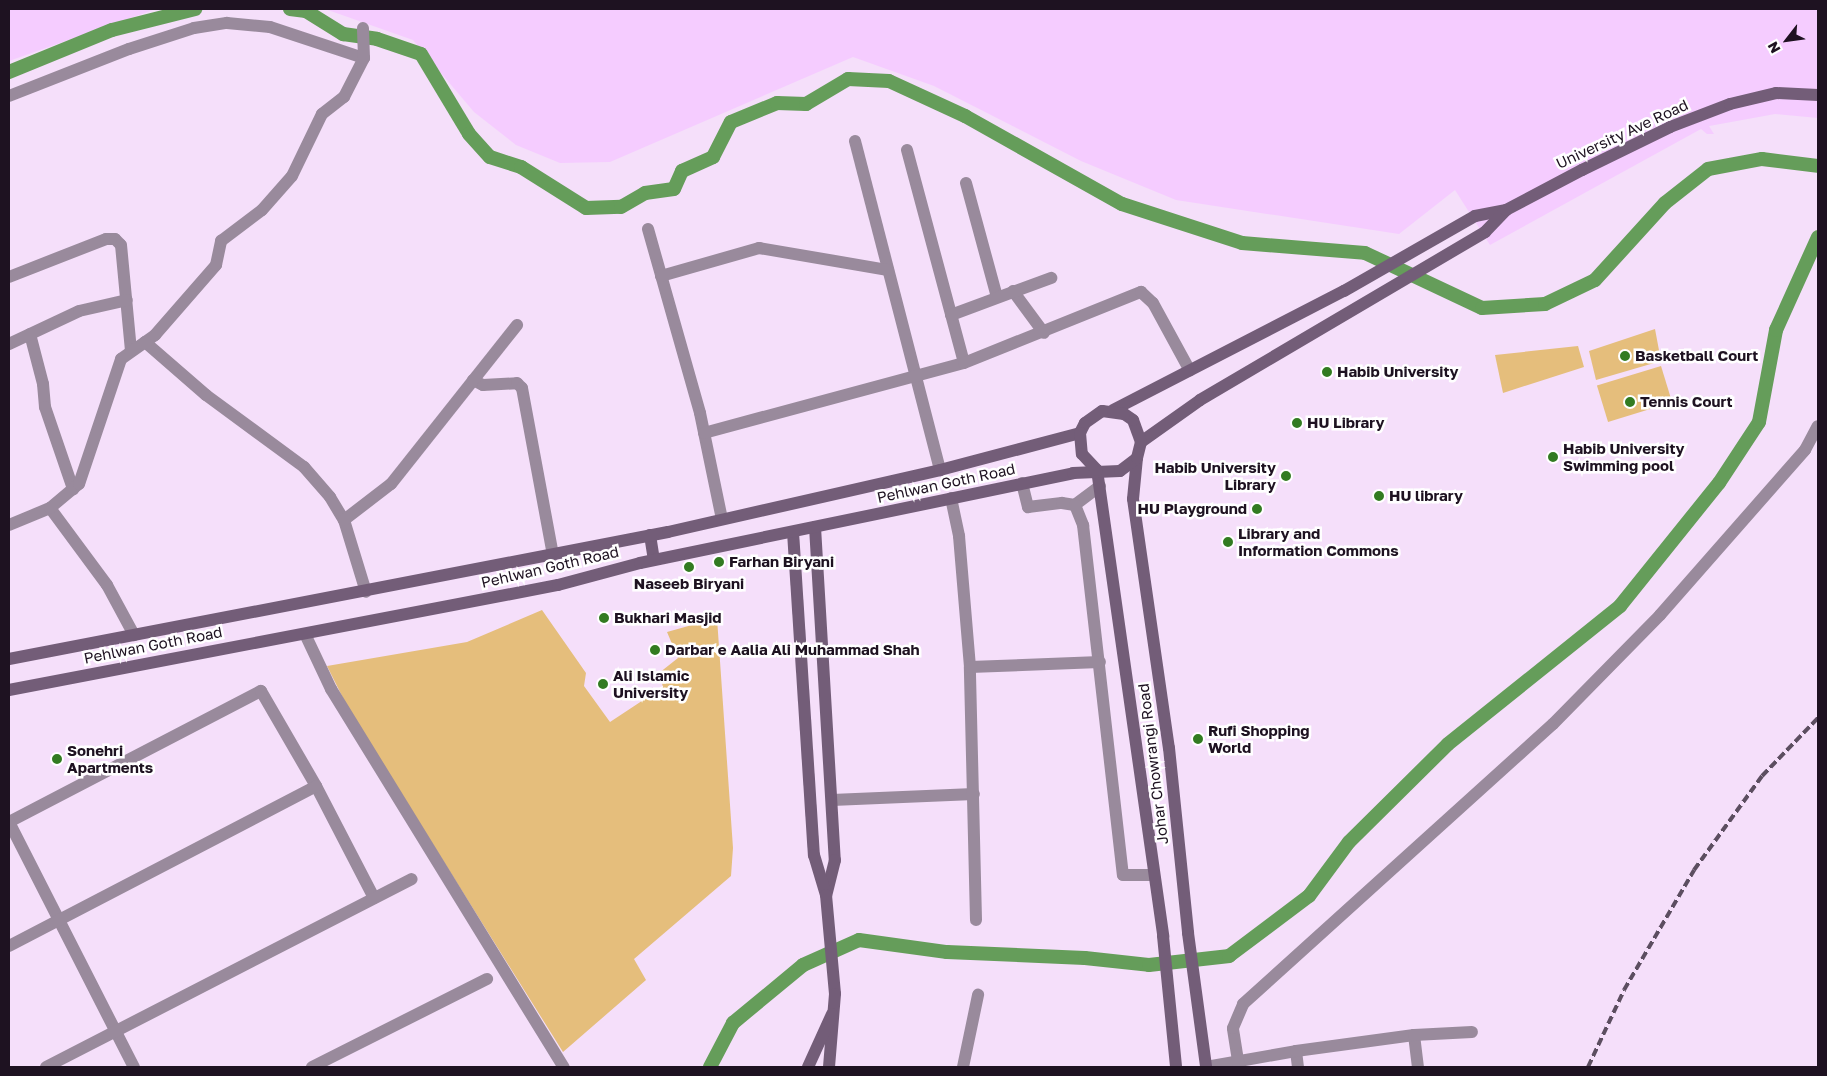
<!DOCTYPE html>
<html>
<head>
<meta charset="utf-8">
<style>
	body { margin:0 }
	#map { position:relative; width:1827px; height:1076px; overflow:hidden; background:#f5dffa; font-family:"Golos Text",sans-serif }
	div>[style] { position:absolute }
	.built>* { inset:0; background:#f5ccff }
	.green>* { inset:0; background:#e5be7c; transform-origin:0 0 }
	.canal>* { height:14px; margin:-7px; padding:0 7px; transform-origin:7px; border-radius:7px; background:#659d5a }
	.street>* { height:12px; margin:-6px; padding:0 6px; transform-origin:6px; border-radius:6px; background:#998a9c }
	.secondary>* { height:12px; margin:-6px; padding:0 6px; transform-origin:6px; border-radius:6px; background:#735d78 }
	.rail>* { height:4px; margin-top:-2px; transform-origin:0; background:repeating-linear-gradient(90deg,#5c4e60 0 8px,transparent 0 12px) }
	.dots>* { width:14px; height:14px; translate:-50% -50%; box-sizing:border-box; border:2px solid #fff; border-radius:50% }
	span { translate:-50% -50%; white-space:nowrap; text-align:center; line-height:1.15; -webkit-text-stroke:5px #fff; paint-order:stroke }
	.street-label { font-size:15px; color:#1e1221 }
	.poi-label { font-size:15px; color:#1e1221; font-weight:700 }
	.left { translate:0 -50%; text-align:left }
	.right { translate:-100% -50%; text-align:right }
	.frame { position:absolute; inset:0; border:10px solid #1e1221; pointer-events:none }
	.north { position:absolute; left:1762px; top:15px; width:50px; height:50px; -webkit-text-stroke:4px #fff; paint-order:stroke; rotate:240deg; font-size:14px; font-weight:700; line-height:20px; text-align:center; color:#1e1221 }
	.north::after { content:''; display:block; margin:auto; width:18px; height:22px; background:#1e1221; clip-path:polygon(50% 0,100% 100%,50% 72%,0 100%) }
</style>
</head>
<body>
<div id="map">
	<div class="built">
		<div style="clip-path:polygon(9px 9px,156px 9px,9px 61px)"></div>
		<div style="clip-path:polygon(325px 9px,1818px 9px,1818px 118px,1775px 114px,1709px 126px,1714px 134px,1707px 134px,1701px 129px,1490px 245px,1455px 190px,1399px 234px,1176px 200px,1081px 161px,934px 86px,853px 57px,610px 162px,560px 163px,516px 145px,474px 112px,413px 40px)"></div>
	</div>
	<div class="green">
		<div style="clip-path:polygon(1655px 329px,1661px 361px,1596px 380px,1589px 351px)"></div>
		<div style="clip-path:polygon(1578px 346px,1584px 367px,1503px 393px,1495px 355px)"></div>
		<div style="left:1661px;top:366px;width:38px;height:67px;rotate:73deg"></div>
		<div style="clip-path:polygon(542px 610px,586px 673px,584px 686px,610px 722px,663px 687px,659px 673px,678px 658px,667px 632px,717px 618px,733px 848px,731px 876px,634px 959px,646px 980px,563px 1052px,350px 712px,327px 666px,467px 642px)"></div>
	</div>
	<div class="canal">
		<div style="left:290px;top:9px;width:16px;rotate:7deg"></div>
		<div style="left:306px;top:11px;width:44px;rotate:31.9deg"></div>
		<div style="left:343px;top:34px;width:34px;rotate:8deg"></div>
		<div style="left:377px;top:39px;width:46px;rotate:18.8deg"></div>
		<div style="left:421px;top:54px;width:93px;rotate:59deg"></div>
		<div style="left:469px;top:134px;width:31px;rotate:48deg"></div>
		<div style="left:490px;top:157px;width:33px;rotate:18deg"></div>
		<div style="left:521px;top:167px;width:77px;rotate:32.2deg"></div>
		<div style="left:586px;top:208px;width:35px;rotate:-2deg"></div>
		<div style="left:621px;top:207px;width:28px;rotate:-30deg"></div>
		<div style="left:645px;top:193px;width:29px;rotate:-8deg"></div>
		<div style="left:674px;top:189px;width:20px;rotate:-66deg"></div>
		<div style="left:682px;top:171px;width:34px;rotate:-24deg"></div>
		<div style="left:713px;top:157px;width:39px;rotate:-63deg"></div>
		<div style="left:731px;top:122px;width:50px;rotate:-22.4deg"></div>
		<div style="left:777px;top:103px;width:29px;rotate:2deg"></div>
		<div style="left:806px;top:104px;width:49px;rotate:-30.8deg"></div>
		<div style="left:848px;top:79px;width:41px;rotate:2.8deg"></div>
		<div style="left:889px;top:81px;width:84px;rotate:24.7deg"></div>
		<div style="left:965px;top:116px;width:180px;rotate:29.3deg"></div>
		<div style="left:1122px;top:204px;width:126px;rotate:18deg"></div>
		<div style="left:1242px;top:243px;width:123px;rotate:4.6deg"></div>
		<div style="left:1365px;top:253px;width:129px;rotate:25.2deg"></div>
		<div style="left:1482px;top:308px;width:63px;rotate:-3.6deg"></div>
		<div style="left:1545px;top:304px;width:55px;rotate:-25.6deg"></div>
		<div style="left:1595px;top:280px;width:104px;rotate:-47.7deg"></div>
		<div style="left:1665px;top:203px;width:55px;rotate:-38.3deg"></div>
		<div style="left:1708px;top:169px;width:55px;rotate:-10.5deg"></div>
		<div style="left:1762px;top:159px;width:56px;rotate:7.1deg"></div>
		<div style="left:9px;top:72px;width:111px;rotate:-22.2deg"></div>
		<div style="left:112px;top:30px;width:86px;rotate:-14.2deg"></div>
		<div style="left:710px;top:1067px;width:50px;rotate:-62.4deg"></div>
		<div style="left:733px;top:1023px;width:91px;rotate:-39.6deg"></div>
		<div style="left:803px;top:965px;width:61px;rotate:-24.1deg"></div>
		<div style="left:859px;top:940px;width:89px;rotate:7.8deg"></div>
		<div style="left:947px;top:952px;width:138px;rotate:2.5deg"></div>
		<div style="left:1085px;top:958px;width:64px;rotate:6.2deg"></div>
		<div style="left:1149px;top:965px;width:81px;rotate:-6.4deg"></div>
		<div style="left:1229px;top:956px;width:100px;rotate:-36.9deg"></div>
		<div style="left:1309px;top:896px;width:67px;rotate:-53.5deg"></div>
		<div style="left:1349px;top:842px;width:139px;rotate:-44.7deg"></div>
		<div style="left:1448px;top:744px;width:221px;rotate:-38.7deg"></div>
		<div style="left:1620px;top:606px;width:158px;rotate:-51.2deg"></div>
		<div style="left:1719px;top:483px;width:73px;rotate:-56.7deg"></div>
		<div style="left:1759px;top:422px;width:94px;rotate:-79.5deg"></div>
		<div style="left:1776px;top:330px;width:102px;rotate:-65.7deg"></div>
	</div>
	<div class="street">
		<div style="left:9px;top:96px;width:129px;rotate:-21.4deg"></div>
		<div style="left:129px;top:49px;width:68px;rotate:-17.9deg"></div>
		<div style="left:194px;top:28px;width:33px;rotate:-9deg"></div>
		<div style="left:227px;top:23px;width:43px;rotate:5.3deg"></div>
		<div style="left:270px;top:27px;width:99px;rotate:18.3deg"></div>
		<div style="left:855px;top:141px;width:340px;rotate:75.5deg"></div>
		<div style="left:907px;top:150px;width:220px;rotate:75deg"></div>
		<div style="left:966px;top:183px;width:118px;rotate:74.8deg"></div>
		<div style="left:648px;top:229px;width:191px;rotate:74.2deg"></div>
		<div style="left:700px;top:413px;width:108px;rotate:78.3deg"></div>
		<div style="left:661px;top:276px;width:102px;rotate:-15.9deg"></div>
		<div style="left:759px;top:248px;width:131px;rotate:9.7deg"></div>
		<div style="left:9px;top:277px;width:104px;rotate:-21.4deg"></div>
		<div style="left:106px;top:239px;width:9px"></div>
		<div style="left:115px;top:239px;width:8px;rotate:45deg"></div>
		<div style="left:121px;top:245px;width:106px;rotate:84.6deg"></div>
		<div style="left:1013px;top:291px;width:52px;rotate:53.6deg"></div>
		<div style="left:951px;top:315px;width:107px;rotate:-20.3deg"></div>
		<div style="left:30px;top:334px;width:52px;rotate:75.4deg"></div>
		<div style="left:43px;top:384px;width:23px;rotate:85deg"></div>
		<div style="left:45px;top:407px;width:87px;rotate:71.1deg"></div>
		<div style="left:145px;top:342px;width:81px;rotate:41deg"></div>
		<div style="left:206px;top:395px;width:122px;rotate:36.3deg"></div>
		<div style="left:304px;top:467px;width:40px;rotate:49deg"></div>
		<div style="left:330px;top:497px;width:27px;rotate:59deg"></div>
		<div style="left:344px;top:520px;width:75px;rotate:73deg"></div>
		<div style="left:9px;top:344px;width:77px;rotate:-25.2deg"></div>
		<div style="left:79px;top:311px;width:49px;rotate:-12.9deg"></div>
		<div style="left:473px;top:380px;width:11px;rotate:27deg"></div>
		<div style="left:483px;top:385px;width:34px;rotate:-3deg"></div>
		<div style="left:517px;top:383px;width:7px;rotate:45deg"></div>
		<div style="left:522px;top:388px;width:170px;rotate:79.5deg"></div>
		<div style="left:704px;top:433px;width:269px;rotate:-15.1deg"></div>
		<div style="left:964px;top:363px;width:191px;rotate:-21.9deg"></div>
		<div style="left:1141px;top:292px;width:16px;rotate:43deg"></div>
		<div style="left:1153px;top:303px;width:77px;rotate:61.4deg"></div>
		<div style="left:1022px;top:483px;width:25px;rotate:76deg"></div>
		<div style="left:1028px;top:507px;width:34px;rotate:-7deg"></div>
		<div style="left:1062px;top:503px;width:13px;rotate:9deg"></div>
		<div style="left:1100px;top:486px;width:31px;rotate:143deg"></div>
		<div style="left:1075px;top:505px;width:22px;rotate:68deg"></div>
		<div style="left:1083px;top:525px;width:352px;rotate:83.5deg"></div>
		<div style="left:1123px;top:875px;width:31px"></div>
		<div style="left:951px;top:498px;width:39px;rotate:78deg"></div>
		<div style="left:959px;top:536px;width:131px;rotate:85.2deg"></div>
		<div style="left:50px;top:508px;width:96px;rotate:53.5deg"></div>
		<div style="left:107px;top:585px;width:57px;rotate:61.6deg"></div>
		<div style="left:344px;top:520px;width:59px;rotate:-37.5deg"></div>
		<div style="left:391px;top:484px;width:203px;rotate:-51.6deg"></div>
		<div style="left:9px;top:525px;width:44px;rotate:-22.5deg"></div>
		<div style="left:50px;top:508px;width:38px;rotate:-40deg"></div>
		<div style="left:79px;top:484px;width:132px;rotate:-71.4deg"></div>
		<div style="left:121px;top:359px;width:42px;rotate:-35.2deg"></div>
		<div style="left:155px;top:335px;width:93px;rotate:-48.9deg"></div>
		<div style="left:216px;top:265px;width:25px;rotate:-78deg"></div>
		<div style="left:221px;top:241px;width:51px;rotate:-37.1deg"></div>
		<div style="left:262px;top:210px;width:45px;rotate:-48.6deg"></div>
		<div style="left:292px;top:176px;width:69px;rotate:-64.2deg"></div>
		<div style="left:322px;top:114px;width:28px;rotate:-38deg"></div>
		<div style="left:344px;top:97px;width:44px;rotate:-62.9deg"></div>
		<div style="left:364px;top:58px;width:30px;rotate:-92deg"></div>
		<div style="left:305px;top:634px;width:61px;rotate:64.7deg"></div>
		<div style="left:331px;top:689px;width:444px;rotate:58.4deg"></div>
		<div style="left:832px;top:800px;width:142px;rotate:-2.4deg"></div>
		<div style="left:9px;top:822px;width:284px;rotate:-27.5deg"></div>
		<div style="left:261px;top:691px;width:110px;rotate:59.9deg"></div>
		<div style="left:316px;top:786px;width:126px;rotate:62.6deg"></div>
		<div style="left:9px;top:822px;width:275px;rotate:63deg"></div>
		<div style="left:976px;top:920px;width:253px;rotate:-91.4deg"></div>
		<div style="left:970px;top:667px;width:130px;rotate:-2.2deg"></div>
		<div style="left:9px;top:946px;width:346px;rotate:-27.5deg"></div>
		<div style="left:1414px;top:1035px;width:32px;rotate:83deg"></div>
		<div style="left:1296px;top:1051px;width:16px;rotate:83deg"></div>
		<div style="left:46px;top:1067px;width:411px;rotate:-27.2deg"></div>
		<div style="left:312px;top:1067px;width:196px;rotate:-26.7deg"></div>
		<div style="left:963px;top:1067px;width:74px;rotate:-78.2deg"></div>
		<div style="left:1206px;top:1067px;width:91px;rotate:-10.1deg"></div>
		<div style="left:1296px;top:1051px;width:119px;rotate:-7.7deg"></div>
		<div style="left:1414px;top:1035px;width:58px;rotate:-3deg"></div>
		<div style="left:1239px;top:1067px;width:39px;rotate:-99deg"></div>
		<div style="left:1233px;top:1028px;width:26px;rotate:-67deg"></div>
		<div style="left:1243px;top:1004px;width:418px;rotate:-42.1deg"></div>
		<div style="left:1553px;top:724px;width:153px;rotate:-45.5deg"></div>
		<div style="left:1660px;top:615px;width:220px;rotate:-48.7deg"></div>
		<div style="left:1805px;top:450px;width:27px;rotate:-62deg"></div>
	</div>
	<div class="secondary">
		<div style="left:1113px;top:410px;width:260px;rotate:-27.3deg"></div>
		<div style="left:1344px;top:291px;width:151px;rotate:-29.8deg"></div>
		<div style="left:1475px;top:216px;width:32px;rotate:-11deg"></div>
		<div style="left:1141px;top:442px;width:72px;rotate:-35.4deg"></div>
		<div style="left:1200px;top:400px;width:331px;rotate:-30.5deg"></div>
		<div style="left:1485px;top:232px;width:30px;rotate:-46deg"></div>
		<div style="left:1506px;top:210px;width:86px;rotate:-27.8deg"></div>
		<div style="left:1582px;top:170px;width:98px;rotate:-26deg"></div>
		<div style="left:1670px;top:127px;width:64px;rotate:-21deg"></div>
		<div style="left:1730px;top:104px;width:47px;rotate:-13.4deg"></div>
		<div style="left:1776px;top:93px;width:42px;rotate:2.7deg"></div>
		<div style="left:1137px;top:458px;width:41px;rotate:95.6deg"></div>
		<div style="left:1133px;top:499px;width:252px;rotate:81.8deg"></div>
		<div style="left:1169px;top:748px;width:186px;rotate:84.1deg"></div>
		<div style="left:1188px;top:933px;width:135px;rotate:82.3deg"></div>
		<div style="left:1097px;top:470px;width:471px;rotate:81.9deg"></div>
		<div style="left:1163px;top:936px;width:132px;rotate:84.3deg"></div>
		<div style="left:815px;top:527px;width:334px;rotate:86.6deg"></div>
		<div style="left:835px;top:860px;width:36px;rotate:104deg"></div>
		<div style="left:793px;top:532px;width:324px;rotate:86.3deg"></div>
		<div style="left:814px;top:855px;width:42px;rotate:73.3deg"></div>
		<div style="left:826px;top:895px;width:99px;rotate:84.8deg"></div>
		<div style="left:835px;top:994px;width:73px;rotate:94.7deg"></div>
		<div style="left:650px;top:535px;width:25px;rotate:81deg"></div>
		<div style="left:9px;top:659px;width:671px;rotate:-10.91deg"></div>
		<div style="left:668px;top:532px;width:279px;rotate:-12.8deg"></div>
		<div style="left:940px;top:470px;width:145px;rotate:-14.8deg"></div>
		<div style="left:9px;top:690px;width:559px;rotate:-10.83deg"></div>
		<div style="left:558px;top:585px;width:85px;rotate:-15deg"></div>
		<div style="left:640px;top:563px;width:442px;rotate:-11.7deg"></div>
		<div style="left:1073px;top:473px;width:47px;rotate:-2.4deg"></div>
		<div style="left:1120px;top:471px;width:21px;rotate:-37deg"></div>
		<div style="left:1137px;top:458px;width:16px;rotate:-76deg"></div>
		<div style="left:1141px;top:442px;width:23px;rotate:-110deg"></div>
		<div style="left:1133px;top:420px;width:11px;rotate:-146deg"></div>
		<div style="left:1124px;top:414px;width:22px;rotate:-172deg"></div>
		<div style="left:1102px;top:411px;width:21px;rotate:145deg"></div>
		<div style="left:1085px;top:423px;width:11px;rotate:117deg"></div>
		<div style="left:1080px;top:433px;width:21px;rotate:85deg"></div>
		<div style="left:1082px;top:454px;width:22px;rotate:47deg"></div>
		<div style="left:808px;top:1067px;width:58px;rotate:-65.6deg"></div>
	</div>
	<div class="rail">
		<div style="left:1588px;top:1067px;width:85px;rotate:-64.9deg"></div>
		<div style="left:1624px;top:990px;width:139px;rotate:-59.7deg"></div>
		<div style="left:1694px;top:870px;width:116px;rotate:-54.1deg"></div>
		<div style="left:1762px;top:776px;width:81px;rotate:-46deg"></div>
	</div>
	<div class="dots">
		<div style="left:1625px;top:356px;background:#327b21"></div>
		<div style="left:1327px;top:372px;background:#327b21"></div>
		<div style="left:1630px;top:402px;background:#327b21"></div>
		<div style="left:1297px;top:423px;background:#327b21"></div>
		<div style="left:1553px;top:457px;background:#327b21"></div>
		<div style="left:1286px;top:476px;background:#327b21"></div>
		<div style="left:1379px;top:496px;background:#327b21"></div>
		<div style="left:1257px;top:509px;background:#327b21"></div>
		<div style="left:1228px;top:542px;background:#327b21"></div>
		<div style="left:719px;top:562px;background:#327b21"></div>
		<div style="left:689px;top:567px;background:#327b21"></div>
		<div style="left:604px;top:618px;background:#327b21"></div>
		<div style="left:655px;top:650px;background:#327b21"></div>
		<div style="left:603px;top:684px;background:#327b21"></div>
		<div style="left:1198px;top:739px;background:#327b21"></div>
		<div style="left:57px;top:759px;background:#327b21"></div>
	</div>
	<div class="street-label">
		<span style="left:1622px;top:134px;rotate:-25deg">University Ave Road</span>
		<span style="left:946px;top:483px;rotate:-12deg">Pehlwan Goth Road</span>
		<span style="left:550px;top:567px;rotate:-13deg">Pehlwan Goth Road</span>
		<span style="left:153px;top:645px;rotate:-11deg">Pehlwan Goth Road</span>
		<span style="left:1153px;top:764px;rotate:-97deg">Johar Chowrangi Road</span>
	</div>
	<div class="poi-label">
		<span class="left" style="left:1635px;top:356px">Basketball Court</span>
		<span class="left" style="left:1337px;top:372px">Habib University</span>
		<span class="left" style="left:1640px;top:402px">Tennis Court</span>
		<span class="left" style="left:1307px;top:423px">HU Library</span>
		<span class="left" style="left:1563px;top:457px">Habib University<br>Swimming pool</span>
		<span class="right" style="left:1276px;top:476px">Habib University<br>Library</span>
		<span class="left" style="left:1389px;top:496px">HU library</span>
		<span class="right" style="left:1247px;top:509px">HU Playground</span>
		<span class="left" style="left:1238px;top:542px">Library and<br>Information Commons</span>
		<span class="left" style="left:729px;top:562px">Farhan Biryani</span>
		<span style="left:689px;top:584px">Naseeb Biryani</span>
		<span class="left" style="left:614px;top:618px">Bukhari Masjid</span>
		<span class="left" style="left:665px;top:650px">Darbar e Aalia Ali Muhammad Shah</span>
		<span class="left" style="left:613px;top:684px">Ali Islamic<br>University</span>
		<span class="left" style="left:1208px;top:739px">Rufi Shopping<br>World</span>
		<span class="left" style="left:67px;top:759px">Sonehri<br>Apartments</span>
	</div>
	<div class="frame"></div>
	<div class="north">N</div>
</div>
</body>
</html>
